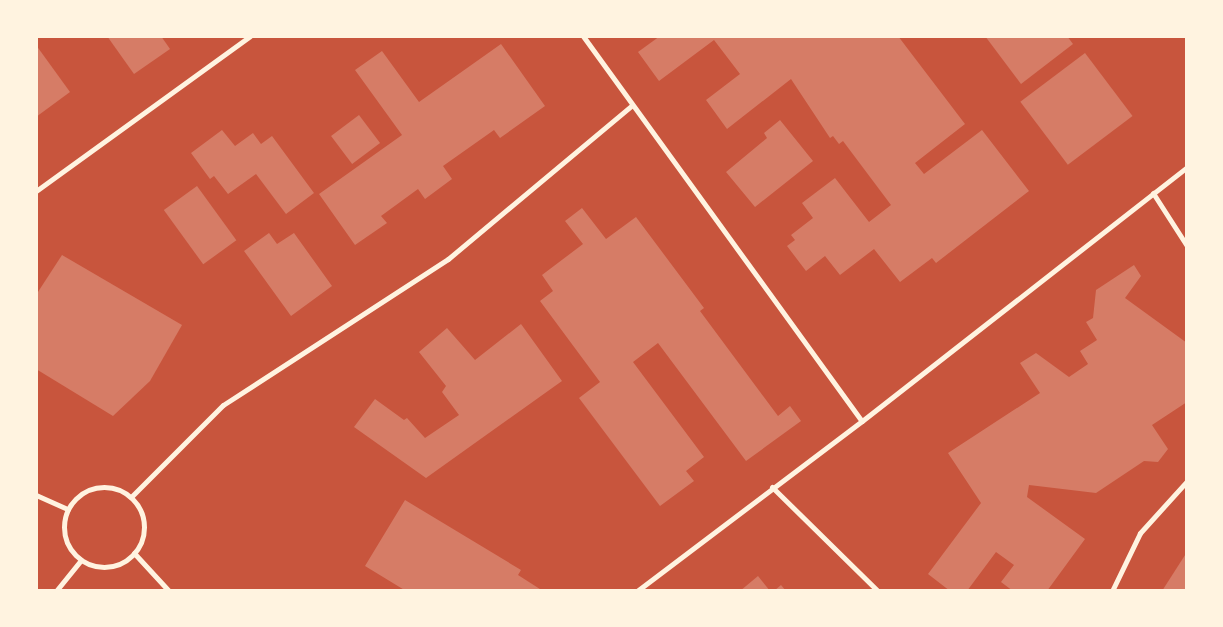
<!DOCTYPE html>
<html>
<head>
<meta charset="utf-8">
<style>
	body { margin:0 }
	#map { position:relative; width:1223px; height:627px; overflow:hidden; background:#c8553d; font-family:"Space Grotesk",sans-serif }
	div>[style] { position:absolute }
	.building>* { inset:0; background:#d67c66; transform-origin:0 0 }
	.minor>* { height:5px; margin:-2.5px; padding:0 2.5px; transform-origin:2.5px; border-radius:2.5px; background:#fff3e0 }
	.minor>.ring { margin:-2.5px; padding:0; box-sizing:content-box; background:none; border:5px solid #fff3e0; border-radius:50% }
	span { translate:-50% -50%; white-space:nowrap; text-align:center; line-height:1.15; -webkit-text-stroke:4px #fff3e0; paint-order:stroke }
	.frame { position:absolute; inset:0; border:38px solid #fff3e0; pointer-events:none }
</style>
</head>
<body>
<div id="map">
	<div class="building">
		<div style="clip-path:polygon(107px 36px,161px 36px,170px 49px,134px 74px)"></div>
		<div style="clip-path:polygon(660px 36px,898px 36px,965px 124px,915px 163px,924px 174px,982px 130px,1029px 191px,936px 263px,932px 258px,900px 282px,874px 249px,840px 275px,825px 256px,806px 271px,787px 246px,795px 240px,791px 235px,813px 218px,802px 203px,835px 178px,869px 222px,891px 205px,843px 141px,839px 144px,833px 136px,830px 138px,791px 79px,727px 129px,706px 100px,740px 74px,714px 40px,659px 81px,638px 52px)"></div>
		<div style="clip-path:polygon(985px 36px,1067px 36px,1073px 44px,1021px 84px)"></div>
		<div style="clip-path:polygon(501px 44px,545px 106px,500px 138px,494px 130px,443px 166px,452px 179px,425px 199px,418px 189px,381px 216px,387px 223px,355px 245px,319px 194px,402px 135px,355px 70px,382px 51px,419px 102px)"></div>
		<div style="clip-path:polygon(36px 45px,70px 92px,36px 117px)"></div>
		<div style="left:1085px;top:53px;width:79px;height:81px;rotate:53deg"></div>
		<div style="left:359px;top:115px;width:35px;height:35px;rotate:53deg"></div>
		<div style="clip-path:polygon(780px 120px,813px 161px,755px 207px,726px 172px,767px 138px,764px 133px)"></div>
		<div style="clip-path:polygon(222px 130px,235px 146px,253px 133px,261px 144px,272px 136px,314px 193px,286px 214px,256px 174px,228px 194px,214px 176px,210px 179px,191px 153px)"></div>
		<div style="left:197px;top:186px;width:67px;height:41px;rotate:54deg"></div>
		<div style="clip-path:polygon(582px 208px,606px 239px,636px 217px,704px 308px,700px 311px,778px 416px,790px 406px,801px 421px,746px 461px,658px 343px,633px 362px,704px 457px,686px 471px,694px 481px,660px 506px,579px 398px,600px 382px,540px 301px,553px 291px,542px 275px,583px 244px,565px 221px)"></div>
		<div style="clip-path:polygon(269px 233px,277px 244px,294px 233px,332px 286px,291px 316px,244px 251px)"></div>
		<div style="clip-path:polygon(62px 255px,182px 325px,150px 381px,113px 416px,36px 369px,36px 295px)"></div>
		<div style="clip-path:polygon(1134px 265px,1141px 276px,1125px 298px,1187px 343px,1187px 402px,1152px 425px,1168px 449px,1158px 462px,1144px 461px,1096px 493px,1029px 485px,1027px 497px,1085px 539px,1047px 591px,1013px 591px,1001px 582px,1014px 565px,996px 552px,967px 591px,950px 591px,928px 574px,981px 503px,948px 453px,1040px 393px,1020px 363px,1036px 353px,1069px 377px,1088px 364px,1080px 351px,1097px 340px,1086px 322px,1093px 318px,1096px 290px)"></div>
		<div style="clip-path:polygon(521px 324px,562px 381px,426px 478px,354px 427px,375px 399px,404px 420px,407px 418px,425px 438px,459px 415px,442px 392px,446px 386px,419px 352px,447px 328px,475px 360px)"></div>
		<div style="clip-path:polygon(405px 500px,521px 570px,518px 575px,543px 591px,406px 591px,365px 566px)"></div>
		<div style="clip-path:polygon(1187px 552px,1187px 591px,1162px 591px)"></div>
		<div style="clip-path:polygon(758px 576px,770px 591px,740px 591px)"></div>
		<div style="clip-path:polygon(781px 585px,786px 591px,774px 591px)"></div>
	</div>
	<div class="minor">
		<div style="left:583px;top:36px;width:475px;rotate:54.1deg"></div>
		<div style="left:36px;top:191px;width:264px;rotate:-35.9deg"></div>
		<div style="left:1153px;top:193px;width:63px;rotate:57.3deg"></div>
		<div style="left:772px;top:487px;width:148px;rotate:44.5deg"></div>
		<div class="ring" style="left:64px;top:487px;width:75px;height:75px"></div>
		<div style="left:36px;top:495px;width:35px;rotate:24deg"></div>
		<div style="left:131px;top:497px;width:130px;rotate:-45deg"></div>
		<div style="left:223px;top:405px;width:268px;rotate:-33deg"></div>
		<div style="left:448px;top:259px;width:240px;rotate:-39.9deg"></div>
		<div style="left:134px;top:553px;width:52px;rotate:47.4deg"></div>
		<div style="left:56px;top:591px;width:40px;rotate:-51deg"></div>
		<div style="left:637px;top:591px;width:282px;rotate:-37.1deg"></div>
		<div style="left:862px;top:421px;width:412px;rotate:-38deg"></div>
		<div style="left:1112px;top:591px;width:64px;rotate:-64.2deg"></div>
		<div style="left:1140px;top:533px;width:70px;rotate:-47.9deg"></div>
	</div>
	<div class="frame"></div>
</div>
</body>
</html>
